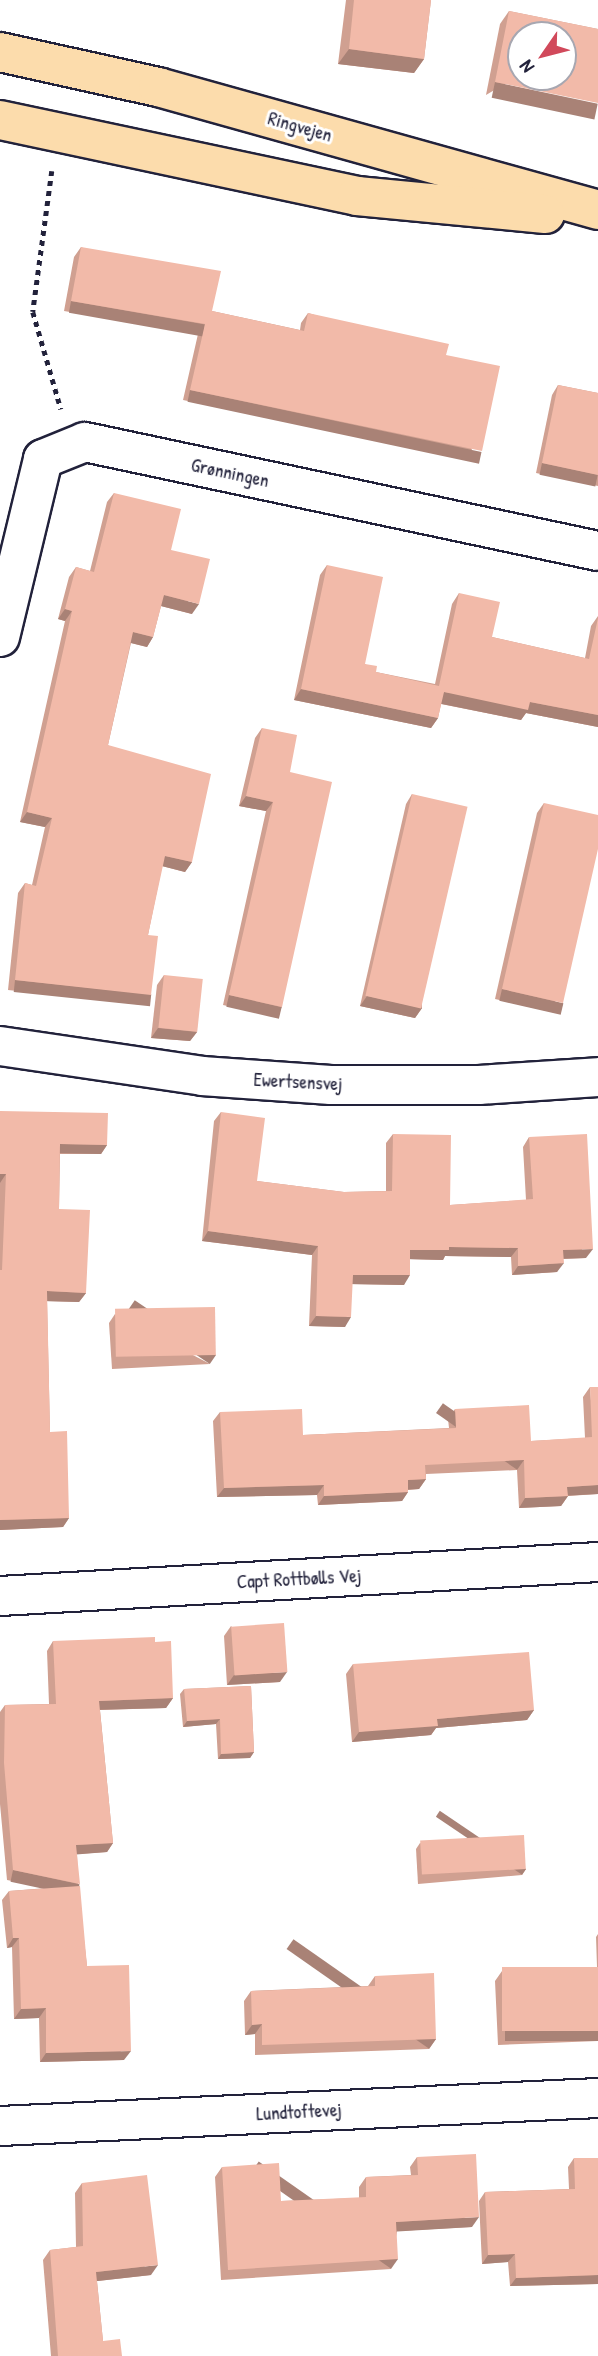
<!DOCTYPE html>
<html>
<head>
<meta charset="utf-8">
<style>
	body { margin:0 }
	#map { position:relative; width:598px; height:2356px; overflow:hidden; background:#fff; font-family:"Patrick Hand",sans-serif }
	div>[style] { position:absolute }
	.path>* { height:4.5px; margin-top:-2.25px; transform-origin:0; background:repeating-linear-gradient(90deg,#22223b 0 5px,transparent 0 10px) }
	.roads { filter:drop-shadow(2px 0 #22223b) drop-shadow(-2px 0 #22223b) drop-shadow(0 2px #22223b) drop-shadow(0 -2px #22223b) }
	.minor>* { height:38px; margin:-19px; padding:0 19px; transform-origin:19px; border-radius:19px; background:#fff }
	.major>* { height:38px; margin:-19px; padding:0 19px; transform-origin:19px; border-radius:19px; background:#fcdcac }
	.wall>* { inset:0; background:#d0a091 }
	.shaded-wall>* { inset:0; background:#a98276; transform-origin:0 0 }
	.building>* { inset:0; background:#f2baa9; transform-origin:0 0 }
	span { translate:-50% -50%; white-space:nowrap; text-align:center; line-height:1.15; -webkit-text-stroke:6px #fff; paint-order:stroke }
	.street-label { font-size:19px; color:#22223b }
	.north { position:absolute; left:507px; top:21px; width:70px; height:70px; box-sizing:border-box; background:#fff; border:2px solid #a7a7b1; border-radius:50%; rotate:235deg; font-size:19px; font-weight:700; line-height:28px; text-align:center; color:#22223b }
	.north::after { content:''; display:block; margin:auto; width:24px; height:32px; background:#d1495b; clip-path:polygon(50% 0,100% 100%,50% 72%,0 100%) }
</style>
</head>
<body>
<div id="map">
	<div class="path">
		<div style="left:52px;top:171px;width:142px;rotate:97.7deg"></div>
		<div style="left:33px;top:312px;width:101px;rotate:73.9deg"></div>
	</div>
	<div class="roads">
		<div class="minor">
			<div style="left:0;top:637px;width:183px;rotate:-76.4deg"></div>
			<div style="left:43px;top:459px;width:45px;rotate:-22deg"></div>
			<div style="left:85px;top:442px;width:524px;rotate:12deg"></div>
			<div style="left:0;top:1046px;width:204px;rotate:8.4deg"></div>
			<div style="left:202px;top:1076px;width:129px;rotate:4deg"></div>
			<div style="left:331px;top:1085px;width:148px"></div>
			<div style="left:479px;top:1085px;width:119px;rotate:-3.8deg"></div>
			<div style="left:0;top:1596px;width:599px;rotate:-3.25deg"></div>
			<div style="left:0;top:2126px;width:599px;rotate:-2.68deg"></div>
		</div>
		<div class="major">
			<div style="left:0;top:52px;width:162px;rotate:12.5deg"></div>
			<div style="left:158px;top:87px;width:457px;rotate:15.6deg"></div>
			<div style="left:0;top:120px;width:365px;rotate:12deg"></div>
			<div style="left:357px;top:196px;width:189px;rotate:5.5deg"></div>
		</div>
	</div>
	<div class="wall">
		<div style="clip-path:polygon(346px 0,431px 0,424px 59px,414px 73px,338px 64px)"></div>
		<div style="clip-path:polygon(509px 11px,598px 29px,486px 95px,500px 24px)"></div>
		<div style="clip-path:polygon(81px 247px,212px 311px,300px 330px,301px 323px,308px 313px,446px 355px,475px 461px,183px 400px,198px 334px,64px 311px,74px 257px)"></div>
		<div style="clip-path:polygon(558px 385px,598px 393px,598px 486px,536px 473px,552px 395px)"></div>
		<div style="clip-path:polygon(114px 493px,171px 550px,192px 614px,161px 606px,153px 637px,147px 647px,131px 643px,108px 745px,192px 862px,185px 872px,162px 866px,148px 935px,151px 995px,144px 1005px,8px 990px,18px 893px,25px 883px,32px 885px,45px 827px,20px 822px,65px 621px,58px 619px,69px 577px,76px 567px,90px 571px,107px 502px)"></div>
		<div style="clip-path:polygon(327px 565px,365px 664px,376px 672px,435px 684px,452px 604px,459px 593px,492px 637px,585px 658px,591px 626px,598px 616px,598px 727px,526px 713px,521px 720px,441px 704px,438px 718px,431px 728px,294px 700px,320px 575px)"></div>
		<div style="clip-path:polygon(262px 728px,290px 772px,282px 1007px,276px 1017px,223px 1005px,266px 811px,239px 806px,255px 738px)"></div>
		<div style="clip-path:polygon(412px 794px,422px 1008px,415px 1018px,360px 1006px,406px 804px)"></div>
		<div style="clip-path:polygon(544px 803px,556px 1013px,495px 999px,537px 813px)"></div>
		<div style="clip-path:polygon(164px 975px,197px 1032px,190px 1041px,151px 1038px,157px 985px)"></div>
		<div style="clip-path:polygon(0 1111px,107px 1145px,101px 1154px,60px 1154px,59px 1209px,86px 1293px,79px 1302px,47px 1301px,50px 1432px,69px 1518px,63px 1527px,0 1530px)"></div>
		<div style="clip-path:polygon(221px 1112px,257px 1181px,344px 1192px,386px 1191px,386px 1143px,393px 1134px,450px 1205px,526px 1200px,523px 1147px,529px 1137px,586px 1258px,563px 1259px,557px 1272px,512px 1275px,511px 1257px,445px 1256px,443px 1260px,410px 1259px,404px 1285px,352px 1284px,345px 1327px,309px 1326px,312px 1255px,202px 1241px,214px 1121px)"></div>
		<div style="clip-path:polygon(115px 1314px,210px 1364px,112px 1369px,109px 1323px)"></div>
		<div style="clip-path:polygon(590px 1387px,598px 1494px,568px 1496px,561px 1506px,519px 1508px,517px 1470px,426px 1474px,426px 1479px,419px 1489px,408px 1490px,408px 1492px,402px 1501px,318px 1505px,317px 1495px,217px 1497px,213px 1421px,220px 1412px,303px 1435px,449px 1428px,448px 1419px,455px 1409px,531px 1441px,585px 1438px,583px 1397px)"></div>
		<div style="clip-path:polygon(231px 1626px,280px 1682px,227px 1685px,224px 1636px)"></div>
		<div style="clip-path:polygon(53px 1641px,155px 1642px,173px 1698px,166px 1708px,100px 1710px,113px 1843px,107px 1852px,77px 1854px,78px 1886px,87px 1966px,124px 2060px,40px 2062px,39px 2018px,14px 2019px,12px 1947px,7px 1948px,2px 1900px,9px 1891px,47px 1888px,7px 1880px,0 1804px,0 1712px,5px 1705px,49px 1704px,47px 1651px)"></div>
		<div style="clip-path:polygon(353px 1664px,534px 1710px,527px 1720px,436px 1728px,431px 1735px,352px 1742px,346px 1674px)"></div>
		<div style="clip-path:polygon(251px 1686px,254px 1752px,250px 1758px,218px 1759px,216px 1724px,183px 1727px,180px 1694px,184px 1689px)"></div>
		<div style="clip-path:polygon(420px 1843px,526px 1869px,522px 1875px,418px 1884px,416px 1849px)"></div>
		<div style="clip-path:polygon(598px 1934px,598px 2041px,498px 2045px,495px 1981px,502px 1971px,597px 1967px,596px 1937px)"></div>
		<div style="clip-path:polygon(375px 1976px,436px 2039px,429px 2049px,255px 2055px,255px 2034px,245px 2035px,244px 2001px,251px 1991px,368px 1986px)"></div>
		<div style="clip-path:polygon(417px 2157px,472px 2227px,397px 2231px,391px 2269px,221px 2280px,215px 2177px,222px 2167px,281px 2201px,359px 2198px,359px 2187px,366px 2177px,411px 2175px,410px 2167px)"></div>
		<div style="clip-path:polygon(574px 2158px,598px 2284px,510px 2286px,508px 2262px,482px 2264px,479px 2201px,485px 2192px,569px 2189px,568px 2167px)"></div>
		<div style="clip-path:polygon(82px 2183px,151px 2275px,97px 2281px,103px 2341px,122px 2356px,51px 2356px,43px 2260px,50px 2250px,76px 2247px,75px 2193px)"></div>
	</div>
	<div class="shaded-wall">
		<div style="clip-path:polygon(349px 49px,424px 59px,414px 73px,338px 64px)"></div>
		<div style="left:495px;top:82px;width:105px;height:16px;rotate:12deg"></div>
		<div style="left:71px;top:301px;width:136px;height:12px;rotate:10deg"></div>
		<div style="left:190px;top:390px;width:298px;height:12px;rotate:12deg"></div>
		<div style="left:542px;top:463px;width:57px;height:12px;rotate:12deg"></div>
		<div style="clip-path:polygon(164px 595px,199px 604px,192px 614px,157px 605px)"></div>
		<div style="clip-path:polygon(65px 609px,72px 611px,65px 621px,58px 619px)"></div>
		<div style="clip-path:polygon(133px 632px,153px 637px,147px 647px,127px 642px)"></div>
		<div style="clip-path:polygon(301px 689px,438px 718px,431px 728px,294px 700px)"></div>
		<div style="clip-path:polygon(444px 692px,530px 702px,598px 715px,598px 727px,526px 713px,521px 720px,437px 703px)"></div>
		<div style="clip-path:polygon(246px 796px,273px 802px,266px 811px,239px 806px)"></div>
		<div style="clip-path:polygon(27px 812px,52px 818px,45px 827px,20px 822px)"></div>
		<div style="clip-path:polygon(165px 856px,192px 862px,185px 872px,158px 865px)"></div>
		<div style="left:15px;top:980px;width:137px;height:12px;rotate:6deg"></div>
		<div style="left:502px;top:989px;width:63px;height:12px;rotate:13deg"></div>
		<div style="left:229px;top:995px;width:54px;height:12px;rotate:13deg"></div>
		<div style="clip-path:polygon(367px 996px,422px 1008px,415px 1018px,360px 1006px)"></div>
		<div style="clip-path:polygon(158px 1028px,197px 1032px,190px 1041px,151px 1038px)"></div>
		<div style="clip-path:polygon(60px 1144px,107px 1145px,101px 1154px,53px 1153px)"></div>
		<div style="clip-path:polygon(0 1174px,6px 1174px,0 1183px)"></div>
		<div style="clip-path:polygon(208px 1231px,318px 1246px,312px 1255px,202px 1241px)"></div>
		<div style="clip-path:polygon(449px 1247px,518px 1248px,511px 1257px,445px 1256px,443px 1260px,403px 1259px,410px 1250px)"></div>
		<div style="clip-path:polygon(593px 1249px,586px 1258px,556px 1259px,563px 1250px)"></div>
		<div style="clip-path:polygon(564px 1263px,557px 1272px,512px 1275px,518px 1266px)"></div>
		<div style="clip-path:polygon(353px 1275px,410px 1275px,404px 1285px,346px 1284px)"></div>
		<div style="clip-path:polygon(47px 1291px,86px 1293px,79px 1302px,41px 1301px)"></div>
		<div style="clip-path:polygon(316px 1316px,351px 1317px,345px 1327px,309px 1326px)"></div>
		<div style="left:216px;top:1355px;width:11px;height:98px;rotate:124deg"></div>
		<div style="left:524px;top:1460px;width:12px;height:99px;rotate:125deg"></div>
		<div style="clip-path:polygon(426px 1479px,419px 1489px,401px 1490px,408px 1480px)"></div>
		<div style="clip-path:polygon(324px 1485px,317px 1495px,217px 1497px,224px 1488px)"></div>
		<div style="clip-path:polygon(598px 1485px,598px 1494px,561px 1496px,567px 1487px)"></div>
		<div style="clip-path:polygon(408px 1492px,402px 1501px,318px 1505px,324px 1496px)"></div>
		<div style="clip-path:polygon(568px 1496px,561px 1506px,519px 1508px,525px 1498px)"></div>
		<div style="clip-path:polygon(69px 1518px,63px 1527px,0 1530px,0 1520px)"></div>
		<div style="clip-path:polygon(287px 1672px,280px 1682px,227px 1685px,234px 1675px)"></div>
		<div style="clip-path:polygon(173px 1698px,166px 1708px,92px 1710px,99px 1701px)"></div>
		<div style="clip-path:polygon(534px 1710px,527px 1720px,436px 1728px,431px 1735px,352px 1742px,359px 1732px,437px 1719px)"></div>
		<div style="clip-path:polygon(220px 1719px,216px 1724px,183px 1727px,187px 1721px)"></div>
		<div style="clip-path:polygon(254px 1752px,250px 1758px,218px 1759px,221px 1754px)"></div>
		<div style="clip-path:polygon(113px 1843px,107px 1852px,70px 1855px,76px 1845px)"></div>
		<div style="left:526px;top:1869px;width:7px;height:104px;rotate:124deg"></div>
		<div style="left:13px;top:1870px;width:68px;height:12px;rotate:12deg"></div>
		<div style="clip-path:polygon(13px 1938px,19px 1938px,12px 1947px,7px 1948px)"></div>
		<div style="clip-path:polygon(46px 2008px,39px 2018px,14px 2019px,21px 2009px)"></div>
		<div style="clip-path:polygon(262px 2024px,255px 2034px,245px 2035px,252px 2025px)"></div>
		<div style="left:598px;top:2031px;width:10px;height:93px;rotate:90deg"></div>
		<div style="left:436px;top:2039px;width:12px;height:174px;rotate:125deg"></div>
		<div style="clip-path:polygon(131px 2051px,124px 2060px,40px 2062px,46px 2053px)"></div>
		<div style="clip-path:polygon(479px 2217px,472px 2227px,389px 2232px,396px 2222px)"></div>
		<div style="clip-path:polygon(515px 2254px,508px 2262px,482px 2264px,488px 2255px)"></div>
		<div style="left:398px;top:2259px;width:12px;height:170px;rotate:125deg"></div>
		<div style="clip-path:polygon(158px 2265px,151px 2275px,89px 2282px,96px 2272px)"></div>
		<div style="clip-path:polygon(598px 2275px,598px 2284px,510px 2286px,516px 2278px)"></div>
	</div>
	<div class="building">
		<div style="clip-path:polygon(354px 0,431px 0,424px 59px,349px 49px)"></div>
		<div style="clip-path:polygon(evenodd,509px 11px,598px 29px,598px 103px,495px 82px,509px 11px,521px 35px,563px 35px,563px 77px,521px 77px,521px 35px)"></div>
		<div style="clip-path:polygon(81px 247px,221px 271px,212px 311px,304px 331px,308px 313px,449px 344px,446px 355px,500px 366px,482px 451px,190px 390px,205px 324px,71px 301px)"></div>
		<div style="clip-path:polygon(558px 385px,598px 393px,598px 475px,542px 463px)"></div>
		<div style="clip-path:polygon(114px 493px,181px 509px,171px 550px,210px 559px,199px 604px,164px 595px,153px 637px,133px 632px,108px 745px,211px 774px,192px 862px,165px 856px,148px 935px,158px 936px,151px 995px,15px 980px,25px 883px,36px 886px,52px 818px,27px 812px,72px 611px,65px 609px,76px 567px,94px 572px)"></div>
		<div style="clip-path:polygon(327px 565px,383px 577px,365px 664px,377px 666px,376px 672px,439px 686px,459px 593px,500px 602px,492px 637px,589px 659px,598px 618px,598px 715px,530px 702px,528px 710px,444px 692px,438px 718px,301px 689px)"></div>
		<div style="clip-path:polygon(262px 728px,297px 735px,290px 772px,332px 782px,282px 1007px,229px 995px,273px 802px,246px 796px)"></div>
		<div style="left:412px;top:794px;width:57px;height:207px;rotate:13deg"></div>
		<div style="clip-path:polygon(544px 803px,598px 815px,598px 849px,563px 1003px,502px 989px)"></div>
		<div style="left:164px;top:975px;width:39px;height:53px;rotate:6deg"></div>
		<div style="clip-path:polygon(0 1111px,108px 1113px,107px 1145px,60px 1144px,59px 1209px,90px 1210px,86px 1293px,47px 1291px,50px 1432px,67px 1431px,69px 1518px,0 1520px,0 1270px,2px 1270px,6px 1174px,0 1174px)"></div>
		<div style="clip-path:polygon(221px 1112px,265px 1118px,257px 1181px,344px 1192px,392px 1191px,393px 1134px,451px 1135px,450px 1205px,533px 1199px,529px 1137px,587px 1134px,593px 1249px,563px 1250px,564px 1263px,518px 1266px,518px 1248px,449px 1247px,449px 1250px,410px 1250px,410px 1275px,353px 1275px,351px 1317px,316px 1316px,318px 1246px,208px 1231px)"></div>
		<div style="left:215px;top:1307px;width:48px;height:100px;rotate:89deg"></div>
		<div style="clip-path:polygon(590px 1387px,598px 1387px,598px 1485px,567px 1487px,568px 1496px,525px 1498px,524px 1460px,425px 1465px,426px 1479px,408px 1480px,408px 1492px,324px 1496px,324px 1485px,224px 1488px,220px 1412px,302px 1409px,303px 1435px,456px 1428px,455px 1409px,529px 1405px,531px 1441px,592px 1437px)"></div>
		<div style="left:284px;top:1623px;width:49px;height:53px;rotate:86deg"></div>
		<div style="clip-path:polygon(155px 1637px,155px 1642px,171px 1641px,173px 1698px,99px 1701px,113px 1843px,76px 1845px,80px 1884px,13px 1870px,4px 1763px,5px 1705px,56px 1704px,53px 1641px)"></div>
		<div style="clip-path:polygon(529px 1652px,534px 1710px,437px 1719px,438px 1726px,359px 1732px,353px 1664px)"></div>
		<div style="clip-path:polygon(251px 1686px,254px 1752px,221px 1754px,220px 1719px,187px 1721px,184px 1689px)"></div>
		<div style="left:524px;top:1835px;width:34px;height:104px;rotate:87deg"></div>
		<div style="clip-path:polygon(80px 1886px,87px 1966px,129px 1965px,131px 2051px,46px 2053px,46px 2008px,21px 2009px,19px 1938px,13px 1938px,9px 1891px)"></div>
		<div style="left:598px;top:1967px;width:64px;height:96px;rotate:90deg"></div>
		<div style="clip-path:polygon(434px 1973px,436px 2039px,262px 2045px,262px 2024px,252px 2025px,251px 1991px,375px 1986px,375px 1976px)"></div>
		<div style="clip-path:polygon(476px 2154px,479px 2217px,396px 2222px,398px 2259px,228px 2270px,222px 2167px,279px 2163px,281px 2201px,366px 2197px,366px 2177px,418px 2175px,417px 2157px)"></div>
		<div style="clip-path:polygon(574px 2158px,598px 2158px,598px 2275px,516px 2278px,515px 2254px,488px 2255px,485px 2192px,575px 2189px)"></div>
		<div style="clip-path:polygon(147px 2175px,158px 2265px,96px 2272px,103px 2341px,120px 2339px,122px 2356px,58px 2356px,50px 2250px,83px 2246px,82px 2183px)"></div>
	</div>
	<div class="street-label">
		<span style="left:300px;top:127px;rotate:16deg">Ringvejen</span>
		<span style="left:230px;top:473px;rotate:12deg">Grønningen</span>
		<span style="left:298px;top:1082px;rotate:3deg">Ewertsensvej</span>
		<span style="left:299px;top:1579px;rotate:-3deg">Capt Rottbølls Vej</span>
		<span style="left:299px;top:2112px;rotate:-3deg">Lundtoftevej</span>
	</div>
	<div class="north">N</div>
</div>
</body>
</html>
